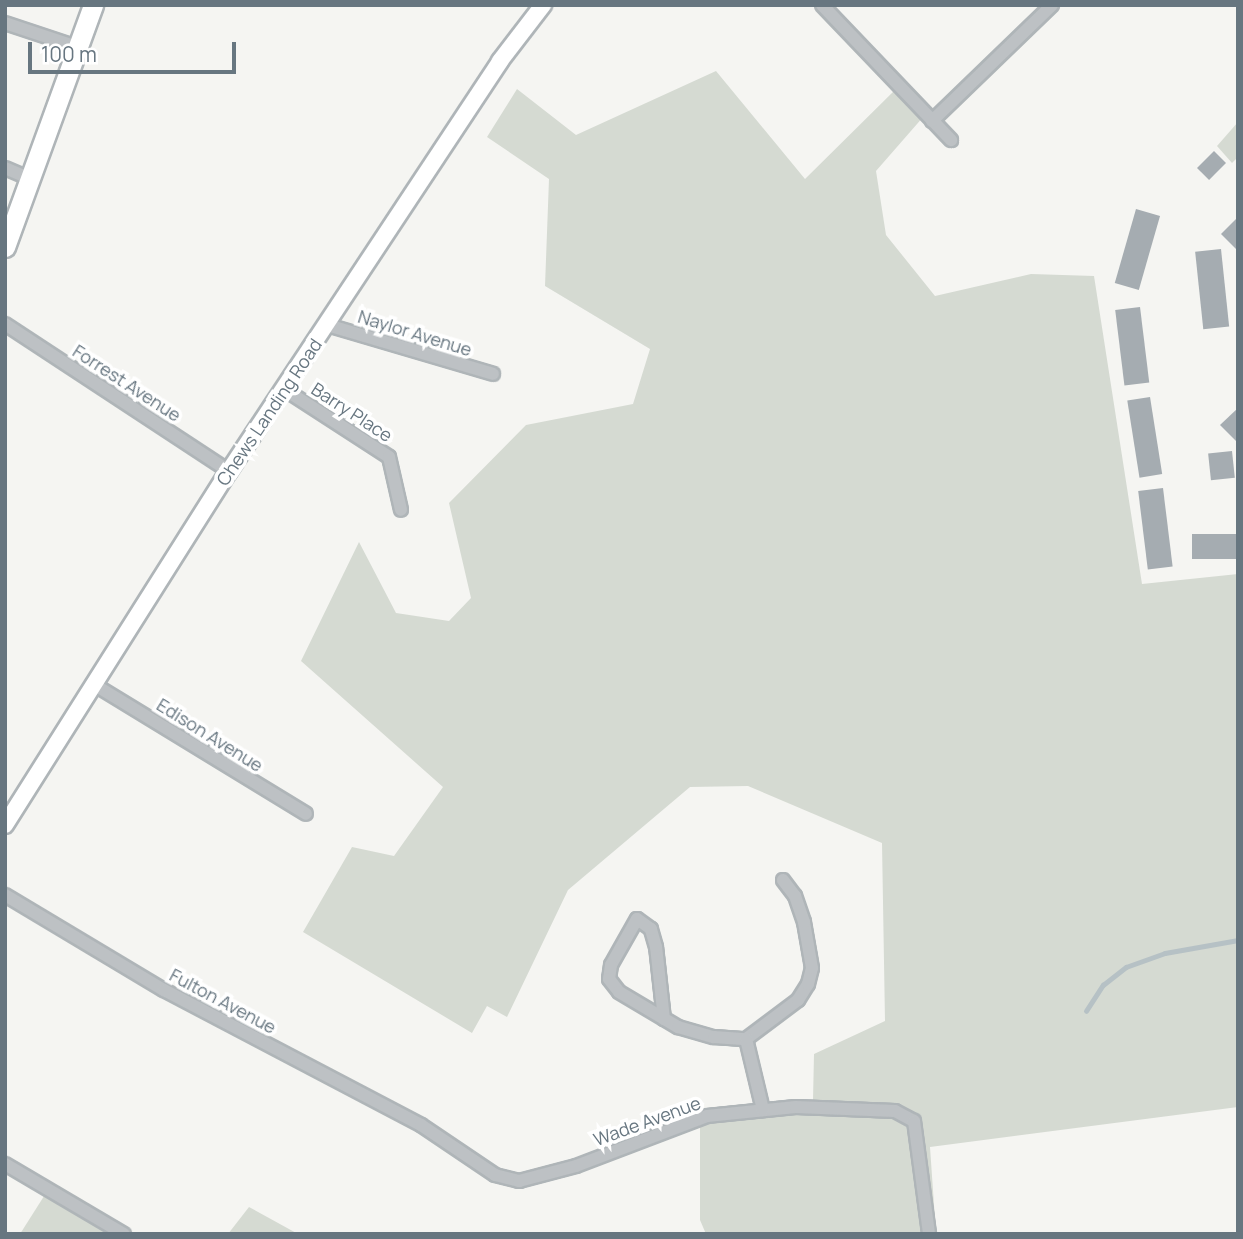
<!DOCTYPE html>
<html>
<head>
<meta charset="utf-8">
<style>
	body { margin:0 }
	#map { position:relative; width:1243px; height:1239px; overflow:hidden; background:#f5f5f2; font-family:Manrope,sans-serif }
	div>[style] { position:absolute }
	.green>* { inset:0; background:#d5dad2 }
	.stream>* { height:4.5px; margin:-2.25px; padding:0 2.25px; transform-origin:2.25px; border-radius:2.25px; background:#b6c1c5 }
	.building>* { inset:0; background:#a5acb1; transform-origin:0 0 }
	.roads { filter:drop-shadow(2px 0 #afb5b8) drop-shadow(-2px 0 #afb5b8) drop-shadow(0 2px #afb5b8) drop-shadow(0 -2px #afb5b8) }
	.street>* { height:12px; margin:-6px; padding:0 6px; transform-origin:6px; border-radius:6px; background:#bdc1c4 }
	.secondary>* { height:16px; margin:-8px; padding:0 8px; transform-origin:8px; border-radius:8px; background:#fff }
	.primary>* { height:19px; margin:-9.5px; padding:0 9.5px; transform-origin:9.5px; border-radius:9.5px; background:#fff }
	span { translate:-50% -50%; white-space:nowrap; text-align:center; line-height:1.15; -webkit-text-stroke:7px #fff; paint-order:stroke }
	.street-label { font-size:18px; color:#677680 }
	.frame { position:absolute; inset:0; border:7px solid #677680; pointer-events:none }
	.scale { position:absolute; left:28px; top:42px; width:208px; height:32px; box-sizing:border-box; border:4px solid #677680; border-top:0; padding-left:9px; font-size:21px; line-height:24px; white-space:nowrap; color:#677680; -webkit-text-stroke:5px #fff; paint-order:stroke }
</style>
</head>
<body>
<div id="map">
	<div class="green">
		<div style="clip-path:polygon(716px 71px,805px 179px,897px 88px,924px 116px,876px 171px,886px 235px,935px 296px,1031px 274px,1094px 276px,1142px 584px,1238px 574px,1238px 1107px,930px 1147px,936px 1234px,706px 1234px,700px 1220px,700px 1123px,813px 1100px,814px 1054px,885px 1021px,882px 843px,748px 786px,690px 787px,568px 890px,507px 1017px,487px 1006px,472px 1033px,303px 932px,352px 847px,394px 856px,443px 787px,301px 661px,359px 542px,396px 613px,449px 621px,471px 598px,449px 503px,526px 425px,633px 404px,650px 349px,545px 286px,549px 179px,487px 137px,517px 89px,576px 135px)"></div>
		<div style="clip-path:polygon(1238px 122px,1238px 157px,1232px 163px,1217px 146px)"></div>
		<div style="clip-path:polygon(46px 1193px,122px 1234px,20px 1234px)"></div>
		<div style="clip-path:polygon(249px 1207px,298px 1234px,228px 1234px)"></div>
	</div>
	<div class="stream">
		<div style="left:1086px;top:1011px;width:31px;rotate:-57deg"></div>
		<div style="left:1103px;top:985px;width:29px;rotate:-38deg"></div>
		<div style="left:1126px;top:967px;width:41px;rotate:-19.7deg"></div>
		<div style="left:1165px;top:953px;width:74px;rotate:-10.1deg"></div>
	</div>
	<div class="building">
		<div style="left:1214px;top:151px;width:17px;height:24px;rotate:45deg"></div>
		<div style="left:1136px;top:209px;width:25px;height:77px;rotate:16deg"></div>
		<div style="clip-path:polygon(1238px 217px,1238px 251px,1221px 234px)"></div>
		<div style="left:1221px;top:249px;width:78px;height:26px;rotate:84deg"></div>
		<div style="left:1140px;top:307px;width:76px;height:25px;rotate:83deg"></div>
		<div style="left:1150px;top:397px;width:78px;height:23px;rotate:81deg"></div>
		<div style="clip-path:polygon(1238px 408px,1238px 443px,1220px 425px)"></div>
		<div style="left:1232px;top:451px;width:27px;height:24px;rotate:84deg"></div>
		<div style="left:1163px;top:488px;width:79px;height:25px;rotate:83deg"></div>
		<div style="left:1238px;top:534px;width:25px;height:46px;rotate:90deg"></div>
	</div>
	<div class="roads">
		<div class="street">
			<div style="left:822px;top:5px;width:187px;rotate:46.3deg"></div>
			<div style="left:5px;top:23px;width:76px;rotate:18.4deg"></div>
			<div style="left:932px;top:121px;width:167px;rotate:-44deg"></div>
			<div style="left:5px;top:168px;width:28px;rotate:23deg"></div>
			<div style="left:5px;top:324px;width:268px;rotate:33.3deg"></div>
			<div style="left:327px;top:325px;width:173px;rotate:16.4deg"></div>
			<div style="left:284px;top:389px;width:125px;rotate:32.9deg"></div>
			<div style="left:389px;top:457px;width:54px;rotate:77.2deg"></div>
			<div style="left:95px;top:685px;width:247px;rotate:31.4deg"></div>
			<div style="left:5px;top:895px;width:185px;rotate:30.9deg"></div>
			<div style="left:164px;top:990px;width:290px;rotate:27.7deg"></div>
			<div style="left:421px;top:1125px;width:89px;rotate:34deg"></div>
			<div style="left:495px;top:1175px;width:25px;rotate:14deg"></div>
			<div style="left:519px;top:1181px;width:59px;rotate:-14.7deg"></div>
			<div style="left:576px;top:1166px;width:140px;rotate:-20.9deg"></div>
			<div style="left:707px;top:1116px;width:89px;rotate:-5.8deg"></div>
			<div style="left:796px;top:1107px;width:99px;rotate:2.3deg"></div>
			<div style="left:895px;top:1111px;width:21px;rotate:28deg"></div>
			<div style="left:914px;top:1121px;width:114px;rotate:82.4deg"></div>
			<div style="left:664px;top:1019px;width:72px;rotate:-96.3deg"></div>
			<div style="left:656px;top:947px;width:19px;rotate:-106deg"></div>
			<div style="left:651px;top:929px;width:17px;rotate:-144deg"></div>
			<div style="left:637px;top:919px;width:53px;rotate:119.5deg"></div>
			<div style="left:611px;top:965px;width:14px;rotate:98deg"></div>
			<div style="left:609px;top:979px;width:16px;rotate:52deg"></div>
			<div style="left:619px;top:992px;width:69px;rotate:30.7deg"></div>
			<div style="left:678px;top:1027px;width:37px;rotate:16deg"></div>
			<div style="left:714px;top:1037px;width:32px;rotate:4deg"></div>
			<div style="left:746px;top:1039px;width:65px;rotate:-36.9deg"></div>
			<div style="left:798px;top:1000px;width:19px;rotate:-58deg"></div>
			<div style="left:808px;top:984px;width:16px;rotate:-76deg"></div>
			<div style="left:812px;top:968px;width:47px;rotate:-99.9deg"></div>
			<div style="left:804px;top:922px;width:28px;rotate:-109deg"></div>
			<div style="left:795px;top:896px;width:20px;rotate:-127deg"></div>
			<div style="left:746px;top:1039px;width:73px;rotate:76.5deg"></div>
			<div style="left:5px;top:1164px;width:138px;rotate:30.5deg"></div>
		</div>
		<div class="secondary">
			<div style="left:5px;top:825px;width:419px;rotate:-57.7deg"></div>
			<div style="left:229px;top:471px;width:491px;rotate:-56.5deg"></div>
			<div style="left:500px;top:61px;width:71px;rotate:-52.5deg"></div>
		</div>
		<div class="primary">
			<div style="left:5px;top:247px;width:258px;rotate:-70deg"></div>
		</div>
	</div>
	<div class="street-label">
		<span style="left:415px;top:333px;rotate:17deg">Naylor Avenue</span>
		<span style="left:127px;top:383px;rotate:33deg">Forrest Avenue</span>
		<span style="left:269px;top:412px;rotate:-56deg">Chews Landing Road</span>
		<span style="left:352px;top:412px;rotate:33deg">Barry Place</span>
		<span style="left:210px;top:735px;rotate:32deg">Edison Avenue</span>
		<span style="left:223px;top:1001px;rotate:28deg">Fulton Avenue</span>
		<span style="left:647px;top:1121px;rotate:-20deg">Wade Avenue</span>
	</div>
	<div class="frame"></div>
	<div class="scale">100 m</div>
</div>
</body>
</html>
